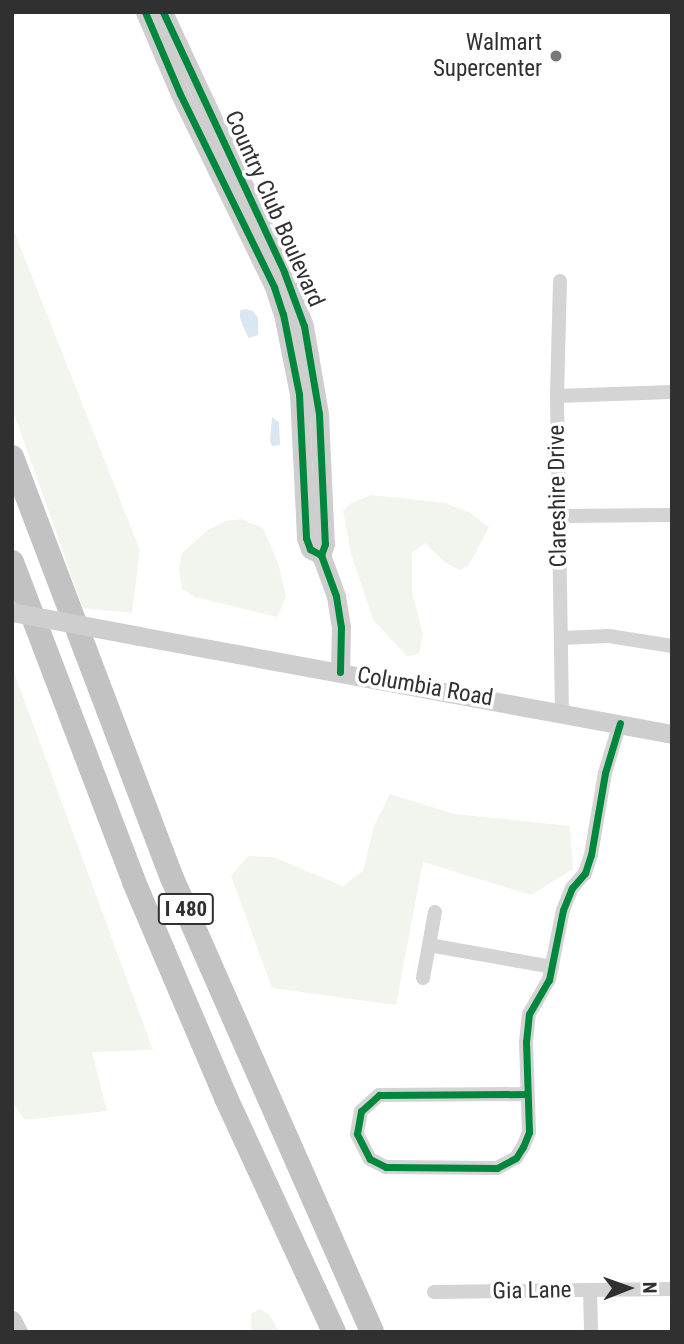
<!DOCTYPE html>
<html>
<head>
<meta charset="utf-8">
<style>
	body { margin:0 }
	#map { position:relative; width:684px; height:1344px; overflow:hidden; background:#fff; font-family:"Roboto Condensed",sans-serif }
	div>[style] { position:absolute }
	.green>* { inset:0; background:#f1f5ed }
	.water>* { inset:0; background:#dae7f2 }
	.street>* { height:14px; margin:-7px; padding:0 7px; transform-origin:7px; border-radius:7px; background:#d4d4d4 }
	.secondary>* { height:19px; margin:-9.5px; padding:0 9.5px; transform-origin:9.5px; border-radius:9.5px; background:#cecece }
	.highway>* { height:24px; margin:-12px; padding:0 12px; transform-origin:12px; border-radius:12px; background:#c2c2c2 }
	.secondary-bridge>* { height:19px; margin:-9.5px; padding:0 9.5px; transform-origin:9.5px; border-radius:9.5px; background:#cecece }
	.cycleway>* { height:7px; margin:-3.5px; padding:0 3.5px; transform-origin:3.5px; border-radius:3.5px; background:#00873e }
	.dots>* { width:19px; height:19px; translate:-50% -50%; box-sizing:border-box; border:4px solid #fff; border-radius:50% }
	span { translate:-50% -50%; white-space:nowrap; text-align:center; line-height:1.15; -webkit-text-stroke:7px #fff; paint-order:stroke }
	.shield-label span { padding:2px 5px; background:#fff; border:2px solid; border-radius:5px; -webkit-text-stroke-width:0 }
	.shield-label { font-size:21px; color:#303030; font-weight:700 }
	.poi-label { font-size:23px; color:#303030 }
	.right { translate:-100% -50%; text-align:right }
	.street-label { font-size:23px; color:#303030 }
	.frame { position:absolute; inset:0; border:14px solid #303030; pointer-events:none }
	.north { position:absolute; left:593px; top:1253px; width:70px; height:70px; -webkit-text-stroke:5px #fff; paint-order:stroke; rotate:89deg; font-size:19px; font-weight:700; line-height:28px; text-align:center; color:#303030 }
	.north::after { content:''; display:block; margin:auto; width:24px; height:32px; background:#303030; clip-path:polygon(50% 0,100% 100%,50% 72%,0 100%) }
</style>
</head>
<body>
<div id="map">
	<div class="green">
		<div style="clip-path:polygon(12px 226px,140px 550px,132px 613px,83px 608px,12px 408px)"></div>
		<div style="clip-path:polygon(371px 495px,445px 503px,469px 512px,489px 527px,469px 565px,460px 570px,446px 563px,425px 543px,412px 553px,412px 592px,423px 634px,419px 654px,407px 656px,374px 621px,351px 554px,343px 511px,351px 503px)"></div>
		<div style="clip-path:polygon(241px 519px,263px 528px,279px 566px,286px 597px,277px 617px,195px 597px,182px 589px,179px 570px,182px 553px,208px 530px,226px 521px)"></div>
		<div style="clip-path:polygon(12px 667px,153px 1050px,92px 1052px,107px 1111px,25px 1120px,12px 1102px)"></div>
		<div style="clip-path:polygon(390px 794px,454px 814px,570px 826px,573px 869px,531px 895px,423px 862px,396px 1005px,272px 988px,231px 876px,248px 856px,273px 857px,343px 886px,363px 871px,374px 826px)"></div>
		<div style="clip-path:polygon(259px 1309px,269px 1314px,279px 1332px,251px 1332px,251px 1314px)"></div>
	</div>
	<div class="water">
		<div style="clip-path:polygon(245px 309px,253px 311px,258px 318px,258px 335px,249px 338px,245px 331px,240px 318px,240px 311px)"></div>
		<div style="clip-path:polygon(272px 417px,279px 422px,280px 445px,272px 446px,270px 440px)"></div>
	</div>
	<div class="street">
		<div style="left:560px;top:281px;width:115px;rotate:91.5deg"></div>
		<div style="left:557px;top:396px;width:315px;rotate:89.1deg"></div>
		<div style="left:557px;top:396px;width:115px;rotate:-2deg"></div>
		<div style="left:559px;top:516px;width:113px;rotate:-0.5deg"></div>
		<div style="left:561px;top:638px;width:48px;rotate:-2.4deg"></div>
		<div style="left:609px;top:636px;width:64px;rotate:9deg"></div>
		<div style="left:429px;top:945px;width:125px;rotate:10.1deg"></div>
		<div style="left:423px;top:978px;width:67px;rotate:-79.7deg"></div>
		<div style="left:527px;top:1094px;width:148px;rotate:179.6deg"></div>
		<div style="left:379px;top:1095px;width:24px;rotate:138deg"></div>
		<div style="left:361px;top:1111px;width:23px;rotate:100deg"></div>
		<div style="left:357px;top:1134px;width:28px;rotate:63deg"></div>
		<div style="left:370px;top:1159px;width:18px;rotate:27deg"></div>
		<div style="left:386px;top:1167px;width:111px;rotate:0.5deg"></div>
		<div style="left:497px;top:1168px;width:21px;rotate:-28deg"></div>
		<div style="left:516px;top:1158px;width:13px;rotate:-58deg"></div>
		<div style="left:523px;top:1147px;width:16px;rotate:-68deg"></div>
		<div style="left:529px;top:1132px;width:90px;rotate:-91.9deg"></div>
		<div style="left:526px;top:1042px;width:28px;rotate:-84deg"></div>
		<div style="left:529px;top:1014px;width:39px;rotate:-60deg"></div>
		<div style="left:549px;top:980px;width:71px;rotate:-78.7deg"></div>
		<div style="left:563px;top:910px;width:24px;rotate:-68deg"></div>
		<div style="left:572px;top:888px;width:20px;rotate:-49deg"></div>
		<div style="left:585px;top:873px;width:19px;rotate:-72deg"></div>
		<div style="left:591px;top:855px;width:83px;rotate:-80.3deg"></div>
		<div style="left:605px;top:773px;width:52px;rotate:-73.3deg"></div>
		<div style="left:590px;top:1290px;width:42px;rotate:88.6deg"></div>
		<div style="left:434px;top:1292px;width:238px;rotate:-0.7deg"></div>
	</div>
	<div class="secondary">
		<div style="left:145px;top:12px;width:89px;rotate:66.9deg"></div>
		<div style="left:180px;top:94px;width:215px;rotate:64deg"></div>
		<div style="left:274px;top:287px;width:28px;rotate:72deg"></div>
		<div style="left:283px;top:314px;width:82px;rotate:78.7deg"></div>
		<div style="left:299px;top:394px;width:144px;rotate:87.2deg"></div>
		<div style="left:306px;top:538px;width:12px;rotate:70deg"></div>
		<div style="left:310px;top:549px;width:13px;rotate:29deg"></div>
		<div style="left:163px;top:12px;width:287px;rotate:65deg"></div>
		<div style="left:284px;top:272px;width:58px;rotate:69.7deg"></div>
		<div style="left:304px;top:326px;width:89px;rotate:80.3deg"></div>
		<div style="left:319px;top:414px;width:130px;rotate:87.4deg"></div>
		<div style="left:325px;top:544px;width:12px;rotate:110deg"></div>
		<div style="left:321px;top:555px;width:44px;rotate:69.9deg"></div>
		<div style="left:336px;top:596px;width:31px;rotate:81deg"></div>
		<div style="left:341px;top:627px;width:45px;rotate:91.3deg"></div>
		<div style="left:139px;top:636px;width:542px;rotate:10.42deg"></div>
		<div style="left:12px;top:1320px;width:13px;rotate:63deg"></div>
	</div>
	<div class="highway">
		<div style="left:12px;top:457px;width:450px;rotate:69.2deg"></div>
		<div style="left:172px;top:878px;width:496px;rotate:66.2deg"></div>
		<div style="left:12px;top:562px;width:342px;rotate:69.1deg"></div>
		<div style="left:134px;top:882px;width:235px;rotate:66.9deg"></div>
		<div style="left:226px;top:1098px;width:258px;rotate:65.2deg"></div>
	</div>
	<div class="secondary-bridge">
		<div style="left:12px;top:612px;width:129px;rotate:10.7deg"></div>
	</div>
	<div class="cycleway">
		<div style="left:145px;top:12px;width:89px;rotate:66.9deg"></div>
		<div style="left:180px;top:94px;width:215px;rotate:64deg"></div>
		<div style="left:274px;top:287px;width:28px;rotate:72deg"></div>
		<div style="left:283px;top:314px;width:82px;rotate:78.7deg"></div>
		<div style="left:299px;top:394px;width:144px;rotate:87.2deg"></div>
		<div style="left:306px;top:538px;width:12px;rotate:70deg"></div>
		<div style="left:310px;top:549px;width:13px;rotate:29deg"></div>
		<div style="left:163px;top:12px;width:287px;rotate:65deg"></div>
		<div style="left:284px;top:272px;width:58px;rotate:69.7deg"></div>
		<div style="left:304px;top:326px;width:89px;rotate:80.3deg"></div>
		<div style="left:319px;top:414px;width:130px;rotate:87.4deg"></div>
		<div style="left:325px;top:544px;width:12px;rotate:110deg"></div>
		<div style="left:321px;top:555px;width:44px;rotate:69.9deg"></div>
		<div style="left:336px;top:596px;width:31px;rotate:81deg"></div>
		<div style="left:341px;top:627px;width:45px;rotate:91.3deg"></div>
		<div style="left:527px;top:1094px;width:148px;rotate:179.6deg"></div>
		<div style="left:379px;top:1095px;width:24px;rotate:138deg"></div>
		<div style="left:361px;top:1111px;width:23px;rotate:100deg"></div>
		<div style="left:357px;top:1134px;width:28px;rotate:63deg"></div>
		<div style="left:370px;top:1159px;width:18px;rotate:27deg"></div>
		<div style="left:386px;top:1167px;width:111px;rotate:0.5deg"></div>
		<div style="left:497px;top:1168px;width:21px;rotate:-28deg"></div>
		<div style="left:516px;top:1158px;width:13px;rotate:-58deg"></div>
		<div style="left:523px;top:1147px;width:16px;rotate:-68deg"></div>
		<div style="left:529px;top:1132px;width:90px;rotate:-91.9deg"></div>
		<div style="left:526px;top:1042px;width:28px;rotate:-84deg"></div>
		<div style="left:529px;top:1014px;width:39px;rotate:-60deg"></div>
		<div style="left:549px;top:980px;width:71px;rotate:-78.7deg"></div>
		<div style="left:563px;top:910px;width:24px;rotate:-68deg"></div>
		<div style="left:572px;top:888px;width:20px;rotate:-49deg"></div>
		<div style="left:585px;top:873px;width:19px;rotate:-72deg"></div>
		<div style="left:591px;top:855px;width:83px;rotate:-80.3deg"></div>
		<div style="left:605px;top:773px;width:52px;rotate:-73.3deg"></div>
	</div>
	<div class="dots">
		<div style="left:556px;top:56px;background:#787878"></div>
	</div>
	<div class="shield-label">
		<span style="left:186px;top:909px">I 480</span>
	</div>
	<div class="poi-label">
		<span class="right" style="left:542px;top:56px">Walmart<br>Supercenter</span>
	</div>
	<div class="street-label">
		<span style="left:274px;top:209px;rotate:66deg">Country Club Boulevard</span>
		<span style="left:558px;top:496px;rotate:-91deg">Clareshire Drive</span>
		<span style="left:425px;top:687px;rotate:10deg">Columbia Road</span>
		<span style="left:532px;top:1291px;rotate:-1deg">Gia Lane</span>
	</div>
	<div class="frame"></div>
	<div class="north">N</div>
</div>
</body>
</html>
